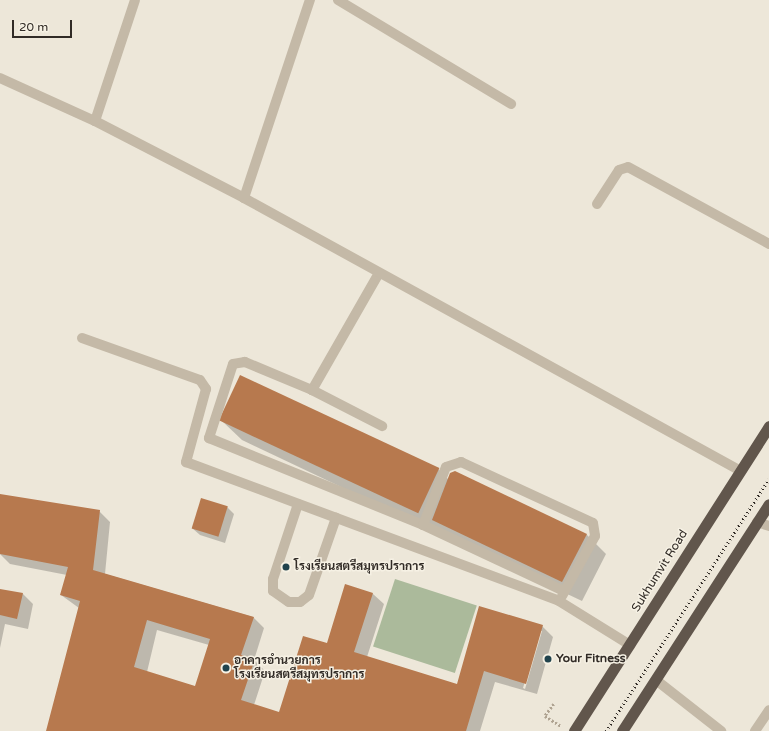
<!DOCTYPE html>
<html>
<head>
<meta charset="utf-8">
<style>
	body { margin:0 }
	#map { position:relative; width:769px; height:731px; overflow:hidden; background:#ede7d9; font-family:"Varela Round",Sarabun,sans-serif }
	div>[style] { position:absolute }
	.green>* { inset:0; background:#abba9b; transform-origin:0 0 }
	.shadow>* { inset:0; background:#0003 }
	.building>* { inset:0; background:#b7794e; transform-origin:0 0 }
	.path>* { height:2.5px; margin-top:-1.25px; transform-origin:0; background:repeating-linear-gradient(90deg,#afa391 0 2px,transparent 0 4px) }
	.service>* { height:10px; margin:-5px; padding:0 5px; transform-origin:5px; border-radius:5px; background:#c4b9a7 }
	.minor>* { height:10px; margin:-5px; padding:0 5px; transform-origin:5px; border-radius:5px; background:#c4b9a7 }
	.trunk>* { height:11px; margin:-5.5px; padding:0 5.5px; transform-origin:5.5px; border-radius:5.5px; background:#61564c }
	.rail>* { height:3px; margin-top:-1.5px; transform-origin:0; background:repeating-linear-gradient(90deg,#312b26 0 1px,transparent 0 4px) }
	.dots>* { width:11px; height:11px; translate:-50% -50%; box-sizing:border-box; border:2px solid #f6f1e4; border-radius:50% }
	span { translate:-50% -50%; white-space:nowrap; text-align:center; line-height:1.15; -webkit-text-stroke:3px #f6f1e4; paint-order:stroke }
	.poi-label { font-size:12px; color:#312b26; font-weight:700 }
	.left { translate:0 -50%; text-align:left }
	.street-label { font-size:12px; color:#312b26 }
	.scale { position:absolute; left:12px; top:20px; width:60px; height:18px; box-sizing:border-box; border:2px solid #312b26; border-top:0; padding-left:5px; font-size:12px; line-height:14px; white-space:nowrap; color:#312b26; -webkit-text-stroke:3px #f6f1e4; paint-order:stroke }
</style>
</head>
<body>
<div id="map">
	<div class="green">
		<div style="left:395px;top:579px;width:86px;height:71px;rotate:18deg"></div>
	</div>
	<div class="shadow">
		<div style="clip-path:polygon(222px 421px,438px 469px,449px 480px,455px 472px,587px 535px,606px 554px,582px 601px,242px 440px)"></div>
		<div style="clip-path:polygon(evenodd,0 495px,99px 511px,110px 522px,105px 574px,253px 617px,264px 628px,254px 660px,265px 671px,254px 705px,280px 713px,327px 645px,346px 585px,373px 594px,384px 604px,367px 657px,457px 685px,542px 626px,553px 637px,537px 694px,495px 682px,480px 731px,47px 731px,79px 608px,61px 595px,67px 575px,10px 564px,0 554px,0 495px,157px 630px,209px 645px,196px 687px,147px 672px,157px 630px,0 495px,540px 631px,542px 631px,525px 689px,523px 688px,540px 631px)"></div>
		<div style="clip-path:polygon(227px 507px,234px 514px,225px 543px,200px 535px,192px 528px)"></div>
		<div style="clip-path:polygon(0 590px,23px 594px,33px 604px,28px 629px,5px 624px,0 648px)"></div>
	</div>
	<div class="building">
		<div style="left:240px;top:375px;width:220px;height:50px;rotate:25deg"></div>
		<div style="clip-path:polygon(455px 471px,587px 534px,562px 582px,432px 520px,450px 473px)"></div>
		<div style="clip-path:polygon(evenodd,0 494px,100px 510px,93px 570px,254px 617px,241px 655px,255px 659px,241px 700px,279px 712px,303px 636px,327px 643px,345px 584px,373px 593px,354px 652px,457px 684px,479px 606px,543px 625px,526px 684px,484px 671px,466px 731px,46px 731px,80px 601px,60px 595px,68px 567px,0 554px,0 494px,147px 620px,210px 639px,195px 686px,134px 667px,147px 620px)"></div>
		<div style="left:201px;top:498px;width:28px;height:32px;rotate:17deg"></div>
		<div style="clip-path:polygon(0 589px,23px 593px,17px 619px,0 615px)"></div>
	</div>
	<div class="path">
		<div style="left:554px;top:704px;width:15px;rotate:127deg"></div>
		<div style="left:545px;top:716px;width:19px;rotate:32deg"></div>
	</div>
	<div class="service">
		<div style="left:597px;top:204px;width:40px;rotate:-57.1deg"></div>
		<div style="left:619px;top:170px;width:9px;rotate:-18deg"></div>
		<div style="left:628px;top:167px;width:161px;rotate:28.6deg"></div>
		<div style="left:379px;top:273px;width:135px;rotate:119.8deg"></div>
		<div style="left:312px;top:390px;width:73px;rotate:-157.3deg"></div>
		<div style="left:245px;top:362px;width:12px;rotate:171deg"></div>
		<div style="left:233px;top:364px;width:78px;rotate:108deg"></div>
		<div style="left:209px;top:438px;width:231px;rotate:22.1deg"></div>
		<div style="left:423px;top:525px;width:156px;rotate:25.1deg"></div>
		<div style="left:312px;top:390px;width:79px;rotate:27.2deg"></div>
		<div style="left:298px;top:504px;width:79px;rotate:108.4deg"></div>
		<div style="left:273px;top:579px;width:12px;rotate:90deg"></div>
		<div style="left:273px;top:591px;width:19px;rotate:35deg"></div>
		<div style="left:289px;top:602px;width:11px"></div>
		<div style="left:300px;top:602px;width:11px;rotate:-38deg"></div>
		<div style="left:309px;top:595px;width:82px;rotate:-70.7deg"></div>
		<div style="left:423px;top:525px;width:62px;rotate:-68.4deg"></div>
		<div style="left:446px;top:467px;width:16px;rotate:-18deg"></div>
		<div style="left:461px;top:462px;width:145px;rotate:24.8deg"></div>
		<div style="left:593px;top:523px;width:13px;rotate:81deg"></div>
		<div style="left:595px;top:536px;width:68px;rotate:118.8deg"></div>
		<div style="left:656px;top:680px;width:83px;rotate:38.1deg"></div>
		<div style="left:755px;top:731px;width:25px;rotate:-56deg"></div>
	</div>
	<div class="minor">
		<div style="left:338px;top:0;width:202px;rotate:31deg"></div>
		<div style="left:0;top:78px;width:104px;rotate:24.4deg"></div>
		<div style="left:95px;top:121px;width:168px;rotate:27.3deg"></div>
		<div style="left:244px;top:198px;width:565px;rotate:28.79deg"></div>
		<div style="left:95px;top:121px;width:127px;rotate:-71.7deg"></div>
		<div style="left:244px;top:198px;width:209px;rotate:-71.6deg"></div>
		<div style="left:82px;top:338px;width:125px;rotate:19.6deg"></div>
		<div style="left:200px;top:380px;width:11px;rotate:56deg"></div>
		<div style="left:206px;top:389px;width:76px;rotate:105.3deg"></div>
		<div style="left:186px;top:462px;width:398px;rotate:20.4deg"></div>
		<div style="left:559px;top:601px;width:84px;rotate:31.8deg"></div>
		<div style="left:757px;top:522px;width:13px;rotate:18deg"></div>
	</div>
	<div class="trunk">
		<div style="left:574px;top:731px;width:362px;rotate:-57.4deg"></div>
		<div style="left:622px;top:731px;width:270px;rotate:-57.1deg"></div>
	</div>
	<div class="rail">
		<div style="left:606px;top:731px;width:300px;rotate:-57.1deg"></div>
	</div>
	<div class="dots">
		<div style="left:286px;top:567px;background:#21434d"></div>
		<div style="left:548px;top:659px;background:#21434d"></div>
		<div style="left:226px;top:668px;background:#21434d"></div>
	</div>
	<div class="poi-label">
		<span class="left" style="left:294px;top:567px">โรงเรียนสตรีสมุทรปราการ</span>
		<span class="left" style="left:556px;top:659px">Your Fitness</span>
		<span class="left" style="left:234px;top:668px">อาคารอำนวยการ<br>โรงเรียนสตรีสมุทรปราการ</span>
	</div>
	<div class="street-label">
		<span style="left:660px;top:571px;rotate:-58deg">Sukhumvit Road</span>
	</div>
	<div class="scale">20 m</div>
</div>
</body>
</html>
